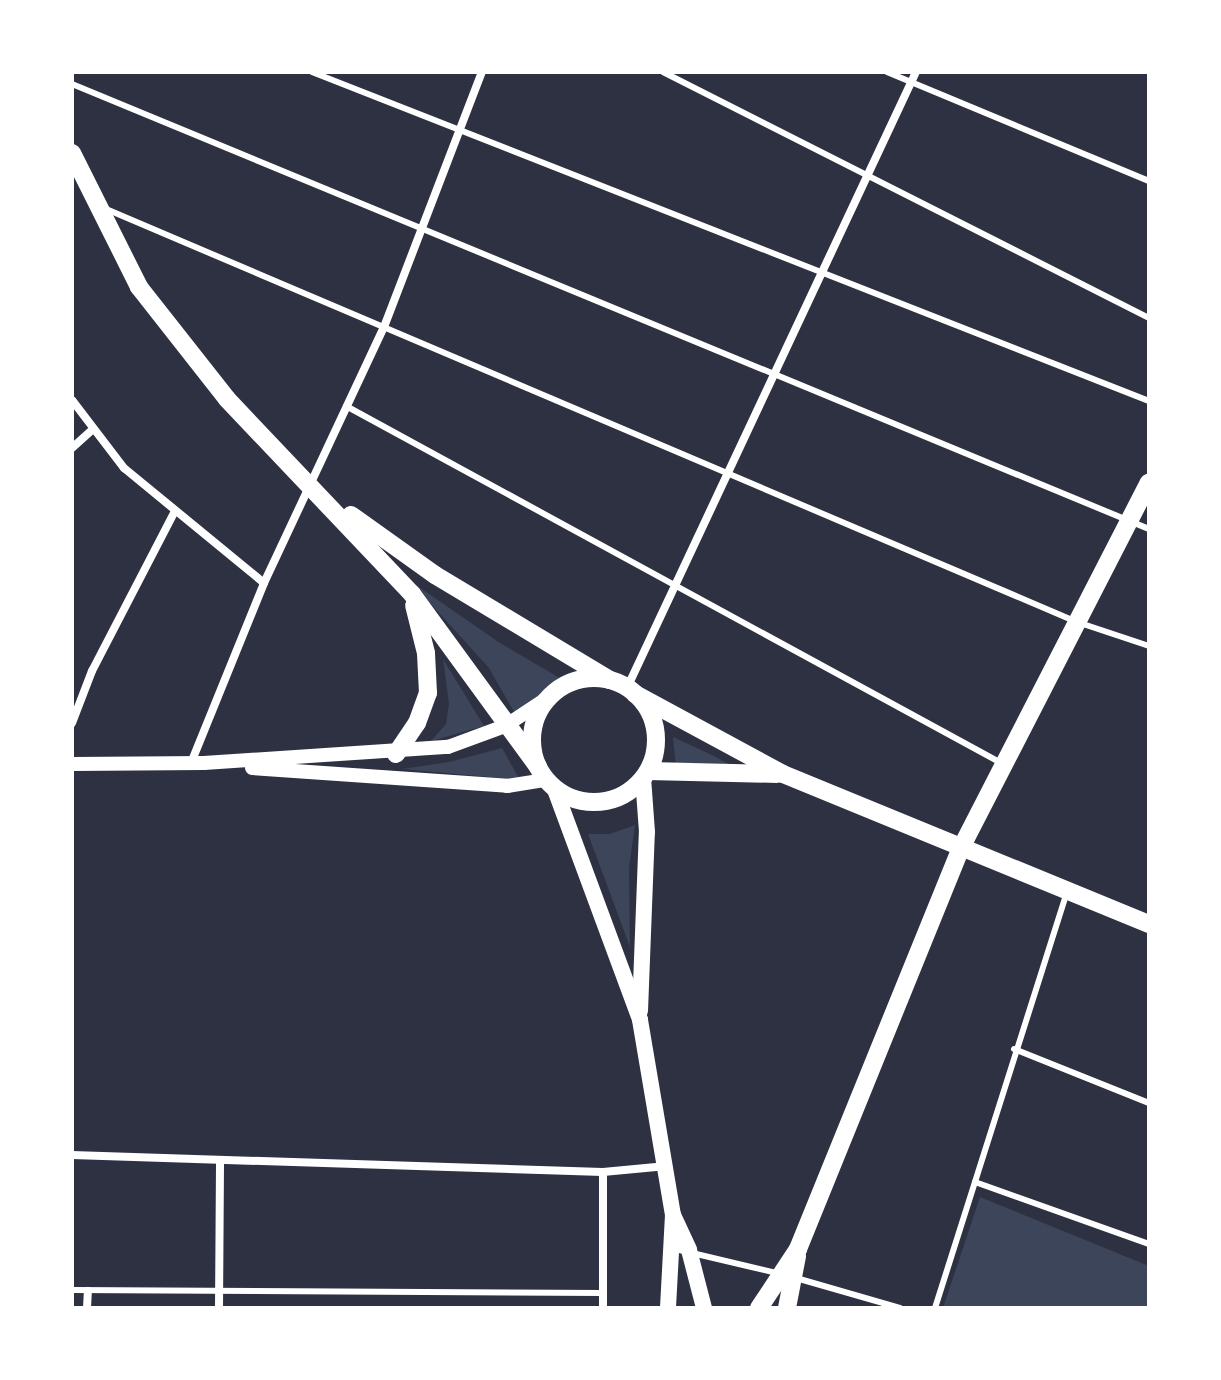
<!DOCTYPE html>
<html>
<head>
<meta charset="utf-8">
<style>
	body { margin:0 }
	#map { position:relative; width:1221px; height:1380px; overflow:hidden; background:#2d3142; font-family:"Sofia Sans Condensed",sans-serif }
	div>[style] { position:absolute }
	.green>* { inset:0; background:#3c4559 }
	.service>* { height:6px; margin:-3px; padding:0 3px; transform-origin:3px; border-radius:3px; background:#fff }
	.minor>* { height:8px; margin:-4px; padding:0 4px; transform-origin:4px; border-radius:4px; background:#fff }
	.tertiary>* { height:14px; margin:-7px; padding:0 7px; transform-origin:7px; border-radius:7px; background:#fff }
	.secondary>* { height:16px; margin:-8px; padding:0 8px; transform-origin:8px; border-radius:8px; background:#fff }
	.primary>* { height:18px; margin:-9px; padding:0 9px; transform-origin:9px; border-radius:9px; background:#fff }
	.primary>.ring { margin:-9px; padding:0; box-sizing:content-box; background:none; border:18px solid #fff; border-radius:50% }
	span { translate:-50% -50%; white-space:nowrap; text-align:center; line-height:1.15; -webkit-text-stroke:8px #fff; paint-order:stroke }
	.frame { position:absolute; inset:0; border:74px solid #fff; pointer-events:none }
</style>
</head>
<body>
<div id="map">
	<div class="green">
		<div style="clip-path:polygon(409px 580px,500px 643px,565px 681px,514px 712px,489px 668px)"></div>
		<div style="clip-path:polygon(443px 659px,484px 726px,431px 741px,446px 724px,449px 704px)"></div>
		<div style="clip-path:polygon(673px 737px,712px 755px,740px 770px,676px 767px)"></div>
		<div style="clip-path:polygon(502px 748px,520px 780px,402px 769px,449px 762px)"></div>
		<div style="clip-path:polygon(635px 825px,629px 868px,630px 947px,588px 834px,610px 834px)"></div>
		<div style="clip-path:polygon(980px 1197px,1149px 1266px,1149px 1308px,943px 1308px)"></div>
	</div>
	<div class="service">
		<div style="left:312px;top:72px;width:899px;rotate:21.46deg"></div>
		<div style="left:663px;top:72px;width:545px;rotate:26.85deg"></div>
		<div style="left:887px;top:72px;width:284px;rotate:22.6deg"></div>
		<div style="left:72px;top:84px;width:1165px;rotate:22.45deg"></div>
		<div style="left:106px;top:209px;width:1055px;rotate:23.04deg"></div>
		<div style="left:1077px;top:622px;width:76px;rotate:18.4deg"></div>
		<div style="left:346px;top:406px;width:746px;rotate:28.59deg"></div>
		<div style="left:1014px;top:1049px;width:145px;rotate:21.8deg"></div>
		<div style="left:975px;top:1182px;width:185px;rotate:19.6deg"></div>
		<div style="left:671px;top:1248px;width:109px;rotate:13.3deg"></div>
		<div style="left:796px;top:1278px;width:108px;rotate:16.1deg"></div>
		<div style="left:72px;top:1290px;width:531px;rotate:0.32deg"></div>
		<div style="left:935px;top:1308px;width:436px;rotate:-72.4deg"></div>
	</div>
	<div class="minor">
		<div style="left:72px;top:400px;width:86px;rotate:52.6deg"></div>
		<div style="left:124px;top:468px;width:181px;rotate:39.4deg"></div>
		<div style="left:72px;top:448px;width:28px;rotate:-42deg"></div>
		<div style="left:627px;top:688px;width:680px;rotate:-64.87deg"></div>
		<div style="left:72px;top:723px;width:56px;rotate:-69deg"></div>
		<div style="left:92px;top:671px;width:178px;rotate:-62.6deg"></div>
		<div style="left:191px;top:763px;width:194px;rotate:-67.9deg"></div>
		<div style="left:264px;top:583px;width:283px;rotate:-64.9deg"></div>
		<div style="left:384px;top:327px;width:273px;rotate:-69deg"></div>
		<div style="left:72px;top:1155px;width:531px;rotate:1.83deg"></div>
		<div style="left:603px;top:1172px;width:64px;rotate:-5.4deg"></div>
		<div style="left:87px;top:1308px;width:17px;rotate:-87deg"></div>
		<div style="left:219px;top:1308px;width:148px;rotate:-89.6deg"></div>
		<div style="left:603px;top:1308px;width:136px;rotate:-90deg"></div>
	</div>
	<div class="tertiary">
		<div style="left:72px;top:764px;width:132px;rotate:-0.4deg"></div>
		<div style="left:204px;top:763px;width:245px;rotate:-3.8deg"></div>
		<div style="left:448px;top:747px;width:61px;rotate:-20.2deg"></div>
		<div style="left:505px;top:726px;width:53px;rotate:-33.4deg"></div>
		<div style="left:252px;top:768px;width:256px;rotate:4deg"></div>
		<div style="left:507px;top:786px;width:39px;rotate:-9deg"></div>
	</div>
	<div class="secondary">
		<div style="left:554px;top:787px;width:248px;rotate:69.7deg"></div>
		<div style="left:640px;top:1020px;width:198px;rotate:80.4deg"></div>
		<div style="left:673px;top:1215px;width:93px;rotate:93.1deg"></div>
		<div style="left:640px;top:1011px;width:179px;rotate:-87.8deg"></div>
		<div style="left:647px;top:832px;width:54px;rotate:-94.2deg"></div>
		<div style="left:673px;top:1215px;width:38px;rotate:65deg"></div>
		<div style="left:689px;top:1250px;width:60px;rotate:75.5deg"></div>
	</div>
	<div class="primary">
		<div style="left:72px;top:153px;width:150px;rotate:63.4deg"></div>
		<div style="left:139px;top:287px;width:142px;rotate:51.8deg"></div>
		<div style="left:227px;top:399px;width:269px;rotate:46.5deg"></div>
		<div style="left:412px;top:594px;width:214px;rotate:53.9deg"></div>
		<div style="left:351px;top:515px;width:103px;rotate:35.5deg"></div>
		<div style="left:435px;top:575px;width:204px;rotate:31deg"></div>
		<div class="ring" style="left:532px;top:678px;width:106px;height:106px"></div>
		<div style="left:635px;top:694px;width:168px;rotate:28.4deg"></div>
		<div style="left:783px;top:774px;width:396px;rotate:22.3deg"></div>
		<div style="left:396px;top:754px;width:37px;rotate:-56deg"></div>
		<div style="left:417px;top:723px;width:32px;rotate:-70deg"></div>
		<div style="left:428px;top:693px;width:40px;rotate:-92.9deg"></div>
		<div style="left:426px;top:653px;width:49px;rotate:-104deg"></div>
		<div style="left:648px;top:771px;width:129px;rotate:1.3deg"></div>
		<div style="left:759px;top:1308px;width:71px;rotate:-56.5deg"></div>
		<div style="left:798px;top:1249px;width:433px;rotate:-67.9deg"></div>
		<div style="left:961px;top:848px;width:411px;rotate:-62.8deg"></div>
		<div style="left:787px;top:1308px;width:53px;rotate:-79.1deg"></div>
	</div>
	<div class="frame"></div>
</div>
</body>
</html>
